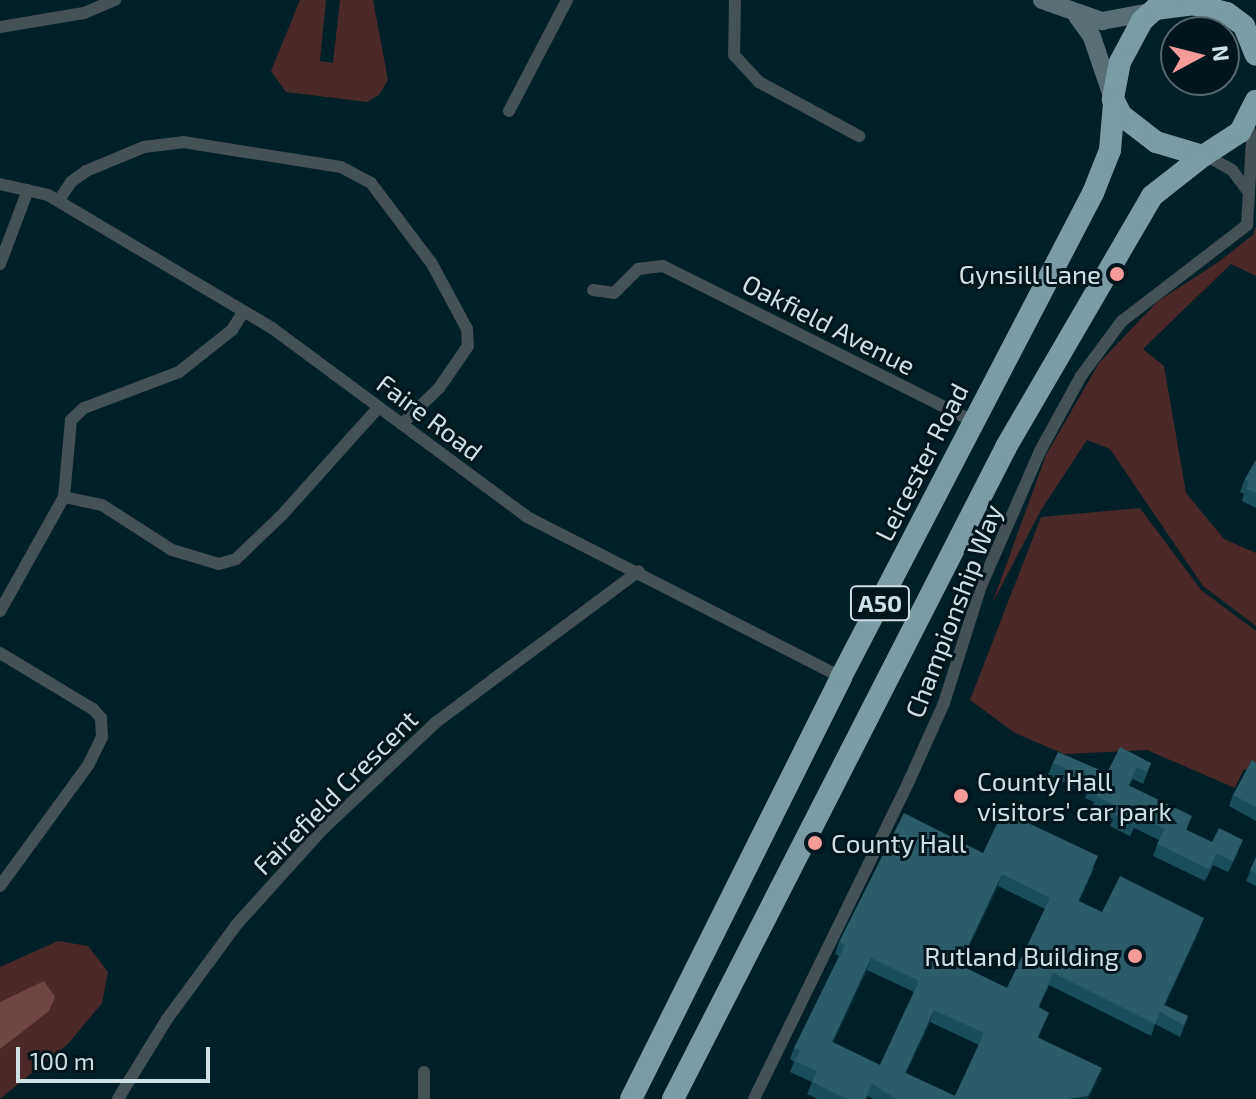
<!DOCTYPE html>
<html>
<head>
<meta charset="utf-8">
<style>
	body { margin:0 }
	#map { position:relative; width:1256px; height:1099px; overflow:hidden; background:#002028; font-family:"Exo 2",sans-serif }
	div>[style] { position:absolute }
	.green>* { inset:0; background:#4a2928 }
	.water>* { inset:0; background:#704645 }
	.street>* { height:12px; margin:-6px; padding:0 6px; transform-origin:6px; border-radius:6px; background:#445155 }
	.secondary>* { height:18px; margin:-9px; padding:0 9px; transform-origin:9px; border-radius:9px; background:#5a6f75 }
	.highway>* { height:22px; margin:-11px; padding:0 11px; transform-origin:11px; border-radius:11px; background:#7a9ca5 }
	.wall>* { inset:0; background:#184d5a }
	.shaded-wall>* { inset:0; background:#06343f }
	.building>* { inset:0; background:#2b5d68 }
	.dots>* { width:22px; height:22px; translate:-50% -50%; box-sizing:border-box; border:4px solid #01161c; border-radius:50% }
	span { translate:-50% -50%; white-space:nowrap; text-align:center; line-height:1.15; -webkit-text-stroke:6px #01161c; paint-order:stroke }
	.shield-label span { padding:2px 6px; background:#01161c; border:2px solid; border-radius:6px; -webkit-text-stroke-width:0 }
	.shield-label { font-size:24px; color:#cfe0e5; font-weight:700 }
	.poi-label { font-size:26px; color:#cfe0e5 }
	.right { translate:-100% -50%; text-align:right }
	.left { translate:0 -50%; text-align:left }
	.street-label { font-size:26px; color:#cfe0e5 }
	.north { position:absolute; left:1160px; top:16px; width:80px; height:80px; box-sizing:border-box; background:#01161c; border:2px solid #53676c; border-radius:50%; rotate:83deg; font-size:22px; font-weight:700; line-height:32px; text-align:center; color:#cfe0e5 }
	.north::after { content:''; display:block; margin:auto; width:28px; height:36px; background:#f59b99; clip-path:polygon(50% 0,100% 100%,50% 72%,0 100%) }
	.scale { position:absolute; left:16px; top:1047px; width:194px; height:36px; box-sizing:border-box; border:4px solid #cfe0e5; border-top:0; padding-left:10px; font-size:24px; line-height:28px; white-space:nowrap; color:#cfe0e5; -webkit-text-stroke:6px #01161c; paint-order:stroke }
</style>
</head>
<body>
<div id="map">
	<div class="green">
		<div style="clip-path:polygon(300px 0,326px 0,320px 61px,333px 63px,340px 0,373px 0,388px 80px,379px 95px,367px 102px,286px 92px,271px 71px)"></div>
		<div style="clip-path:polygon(1256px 226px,1256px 276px,1231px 264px,1143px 349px,1164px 366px,1186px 493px,1224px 539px,1256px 553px,1256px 626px,1203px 586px,1110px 449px,1087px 440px,1041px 510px,992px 604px,1046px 455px,1099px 363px,1158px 301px,1217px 263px,1253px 235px)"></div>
		<div style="clip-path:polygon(1140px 508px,1201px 590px,1256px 631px,1256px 774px,1244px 769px,1235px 788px,1147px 750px,1064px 754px,1015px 733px,970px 700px,1041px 517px)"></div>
		<div style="clip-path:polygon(58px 941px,88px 946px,108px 972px,102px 1003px,68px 1044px,0 1099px,0 967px)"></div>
	</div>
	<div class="water">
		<div style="clip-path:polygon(44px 981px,55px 997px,49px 1011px,0 1049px,0 1002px)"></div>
	</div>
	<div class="street">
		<div style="left:735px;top:0;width:55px;rotate:91deg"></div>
		<div style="left:734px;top:55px;width:37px;rotate:47deg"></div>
		<div style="left:759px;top:82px;width:114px;rotate:28.4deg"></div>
		<div style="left:0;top:27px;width:85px;rotate:-9.5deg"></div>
		<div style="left:84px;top:13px;width:34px;rotate:-23deg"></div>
		<div style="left:509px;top:111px;width:125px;rotate:-62.4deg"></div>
		<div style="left:1205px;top:155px;width:31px;rotate:29deg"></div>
		<div style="left:1232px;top:170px;width:25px;rotate:53deg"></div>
		<div style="left:0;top:184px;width:49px;rotate:12.9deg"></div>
		<div style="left:48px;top:195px;width:261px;rotate:30.7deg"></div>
		<div style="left:272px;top:328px;width:317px;rotate:36.5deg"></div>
		<div style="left:527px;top:517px;width:352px;rotate:27deg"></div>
		<div style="left:59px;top:200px;width:22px;rotate:-56deg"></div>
		<div style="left:71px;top:182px;width:19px;rotate:-36deg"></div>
		<div style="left:86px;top:171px;width:63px;rotate:-22.5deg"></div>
		<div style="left:144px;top:147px;width:39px;rotate:-7deg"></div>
		<div style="left:183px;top:142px;width:160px;rotate:9deg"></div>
		<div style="left:341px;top:167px;width:34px;rotate:28deg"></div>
		<div style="left:371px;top:183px;width:101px;rotate:53deg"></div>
		<div style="left:432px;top:264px;width:74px;rotate:61.7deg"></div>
		<div style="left:467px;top:329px;width:17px;rotate:87deg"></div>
		<div style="left:468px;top:346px;width:51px;rotate:124.6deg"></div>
		<div style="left:439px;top:388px;width:52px;rotate:135.8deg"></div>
		<div style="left:0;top:264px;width:79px;rotate:-69.3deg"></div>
		<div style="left:593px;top:290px;width:21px;rotate:8deg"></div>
		<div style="left:614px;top:293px;width:34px;rotate:-45deg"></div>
		<div style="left:638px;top:269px;width:25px;rotate:-7deg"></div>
		<div style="left:663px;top:266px;width:348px;rotate:26.6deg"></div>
		<div style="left:64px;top:497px;width:39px;rotate:12deg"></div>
		<div style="left:102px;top:505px;width:83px;rotate:32.7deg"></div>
		<div style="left:172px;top:550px;width:49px;rotate:16.6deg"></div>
		<div style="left:219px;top:564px;width:18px;rotate:-16deg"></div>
		<div style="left:236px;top:559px;width:64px;rotate:-43.7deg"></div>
		<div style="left:282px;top:515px;width:145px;rotate:-48.1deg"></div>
		<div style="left:0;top:611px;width:131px;rotate:-60.7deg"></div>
		<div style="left:64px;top:497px;width:77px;rotate:-84.8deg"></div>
		<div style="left:71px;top:420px;width:18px;rotate:-43deg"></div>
		<div style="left:84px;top:408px;width:102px;rotate:-20.8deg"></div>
		<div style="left:179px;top:372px;width:68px;rotate:-38.4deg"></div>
		<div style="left:232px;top:330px;width:22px;rotate:-58deg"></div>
		<div style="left:0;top:653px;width:109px;rotate:31.1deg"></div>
		<div style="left:93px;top:709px;width:12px;rotate:48deg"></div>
		<div style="left:101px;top:718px;width:19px;rotate:87deg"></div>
		<div style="left:102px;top:737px;width:30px;rotate:116deg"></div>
		<div style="left:89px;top:764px;width:151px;rotate:126.1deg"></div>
		<div style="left:424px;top:1072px;width:27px;rotate:90deg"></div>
		<div style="left:118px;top:1099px;width:94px;rotate:-58.5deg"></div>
		<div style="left:167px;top:1019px;width:118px;rotate:-53.6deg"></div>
		<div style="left:237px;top:924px;width:127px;rotate:-47.9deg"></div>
		<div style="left:322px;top:830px;width:156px;rotate:-43.4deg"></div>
		<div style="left:435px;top:723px;width:254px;rotate:-36.7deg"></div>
		<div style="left:754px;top:1099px;width:354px;rotate:-64deg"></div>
		<div style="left:909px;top:781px;width:85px;rotate:-65.8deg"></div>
		<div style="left:944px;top:703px;width:123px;rotate:-72.5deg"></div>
		<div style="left:981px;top:586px;width:147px;rotate:-66.4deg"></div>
		<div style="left:1040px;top:451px;width:85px;rotate:-61.3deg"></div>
		<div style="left:1081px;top:376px;width:69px;rotate:-53.3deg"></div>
		<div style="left:1122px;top:321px;width:158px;rotate:-37.5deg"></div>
		<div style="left:1247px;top:225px;width:84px;rotate:-86.6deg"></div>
		<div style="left:1252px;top:141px;width:18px;rotate:-103deg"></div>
	</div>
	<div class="secondary">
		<div style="left:1042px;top:0;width:64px;rotate:19.3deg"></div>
		<div style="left:1102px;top:21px;width:50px;rotate:-10.4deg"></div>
		<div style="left:1077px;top:16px;width:26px;rotate:54deg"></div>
		<div style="left:1092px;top:37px;width:65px;rotate:71.3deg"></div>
	</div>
	<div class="highway">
		<div style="left:1165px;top:0;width:31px;rotate:138deg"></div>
		<div style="left:1142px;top:21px;width:47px;rotate:118.2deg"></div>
		<div style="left:1120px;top:62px;width:38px;rotate:101deg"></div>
		<div style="left:1113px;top:99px;width:18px;rotate:63deg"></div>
		<div style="left:1121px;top:115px;width:44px;rotate:37.6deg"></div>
		<div style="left:1156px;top:142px;width:49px;rotate:16.6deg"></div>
		<div style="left:1203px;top:156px;width:44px;rotate:-33deg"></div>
		<div style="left:1240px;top:132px;width:35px;rotate:-63deg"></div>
		<div style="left:1155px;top:9px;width:38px;rotate:-7deg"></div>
		<div style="left:1193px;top:4px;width:35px;rotate:15deg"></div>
		<div style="left:1227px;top:13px;width:21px;rotate:37deg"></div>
		<div style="left:1244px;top:26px;width:31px;rotate:68deg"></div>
		<div style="left:631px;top:1099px;width:471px;rotate:-63.5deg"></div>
		<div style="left:841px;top:677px;width:546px;rotate:-62.5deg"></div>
		<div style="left:1093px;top:193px;width:46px;rotate:-68.4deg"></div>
		<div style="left:1110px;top:150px;width:47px;rotate:-85.1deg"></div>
		<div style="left:673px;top:1099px;width:732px;rotate:-62.94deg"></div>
		<div style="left:1006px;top:447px;width:290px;rotate:-59.8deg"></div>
		<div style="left:1152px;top:196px;width:65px;rotate:-38.1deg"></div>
	</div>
	<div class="wall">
		<div style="clip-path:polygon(1256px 460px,1256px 508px,1242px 501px,1244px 494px,1240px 492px,1245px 479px)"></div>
		<div style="clip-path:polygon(1053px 763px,1107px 773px,1151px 763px,1143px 784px,1133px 779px,1129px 786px,1187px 830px,1212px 842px,1238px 852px,1228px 872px,1213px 865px,1205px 881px,1153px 856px,1159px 840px,1134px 828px,1130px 836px,1110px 826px,1113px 819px,1092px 808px,1094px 802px,1085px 798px,1087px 792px,1048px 775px)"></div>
		<div style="clip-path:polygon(1256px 763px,1256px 821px,1229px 806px,1233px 795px)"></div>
		<div style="clip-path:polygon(evenodd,983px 853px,1094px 868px,1079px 901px,1102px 912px,1200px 929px,1165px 1005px,1188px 1016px,1180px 1037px,1155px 1024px,1151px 1036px,1049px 985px,1039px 1007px,1049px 1013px,1038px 1038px,1097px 1080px,1088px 1099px,873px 1099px,868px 1096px,866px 1099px,818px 1099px,807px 1094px,812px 1082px,790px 1072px,794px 1062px,790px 1059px,794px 1048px,839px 956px,835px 954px,839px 942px,983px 853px,998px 886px,1045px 909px,1007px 988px,960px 965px,998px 886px,983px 853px,867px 970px,914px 992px,880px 1065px,833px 1042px,867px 970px,983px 853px,930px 1022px,979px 1045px,955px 1096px,906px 1073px,930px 1022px)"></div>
		<div style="clip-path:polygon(1256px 857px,1256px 886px,1246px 881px)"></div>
	</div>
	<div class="shaded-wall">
		<div style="clip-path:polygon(1002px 874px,998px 886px,954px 976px,959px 965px)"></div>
		<div style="clip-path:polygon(1204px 918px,1200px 929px,1160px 1016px,1164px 1005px)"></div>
		<div style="clip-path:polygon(871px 958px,867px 970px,828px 1054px,832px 1042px)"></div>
		<div style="clip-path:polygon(934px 1010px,930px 1022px,901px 1084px,905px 1073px)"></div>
		<div style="clip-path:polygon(1102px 1068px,1088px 1099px,1068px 1099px)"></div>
	</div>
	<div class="building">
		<div style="clip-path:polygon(1256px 460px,1256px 493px,1246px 489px,1249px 481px,1245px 479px)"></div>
		<div style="clip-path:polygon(1120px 747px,1151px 763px,1147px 772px,1137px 767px,1128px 785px,1192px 816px,1186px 830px,1212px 842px,1219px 828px,1243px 840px,1233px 861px,1217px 853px,1209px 869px,1157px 844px,1165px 829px,1138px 816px,1134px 824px,1114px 814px,1118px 807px,1096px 796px,1099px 790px,1090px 786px,1093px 780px,1053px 763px,1058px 752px,1107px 773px)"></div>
		<div style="clip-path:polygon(1252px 760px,1256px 763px,1256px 807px,1233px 795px)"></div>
		<div style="clip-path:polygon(evenodd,1003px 811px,1098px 856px,1078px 901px,1102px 912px,1120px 876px,1204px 918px,1164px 1005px,1188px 1016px,1184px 1025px,1160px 1012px,1155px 1024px,1053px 973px,1038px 1007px,1049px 1013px,1037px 1037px,1102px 1068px,1088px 1096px,1068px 1099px,896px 1099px,872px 1084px,865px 1099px,847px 1099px,812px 1082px,817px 1071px,795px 1061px,800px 1050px,794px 1048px,845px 945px,839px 942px,904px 813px,983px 853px,1003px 811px,1002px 874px,1050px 898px,1007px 988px,959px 965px,1002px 874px,1003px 811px,871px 958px,919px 981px,880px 1065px,832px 1042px,871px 958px,1003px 811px,934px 1010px,984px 1033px,955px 1096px,905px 1073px,934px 1010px)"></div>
		<div style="clip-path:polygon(1256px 857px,1256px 873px,1250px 870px)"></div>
	</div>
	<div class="dots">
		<div style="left:1117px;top:274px;background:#f59b99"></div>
		<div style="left:961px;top:796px;background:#f59b99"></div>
		<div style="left:815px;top:843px;background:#f59b99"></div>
		<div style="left:1135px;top:956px;background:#f59b99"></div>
	</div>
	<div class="shield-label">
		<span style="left:880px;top:603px">A50</span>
	</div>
	<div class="poi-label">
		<span class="right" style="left:1101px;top:274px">Gynsill Lane</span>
		<span class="left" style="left:977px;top:796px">County Hall<br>visitors' car park</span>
		<span class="left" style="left:831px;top:843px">County Hall</span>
		<span class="right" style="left:1119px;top:956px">Rutland Building</span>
	</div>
	<div class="street-label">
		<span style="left:829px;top:324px;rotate:27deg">Oakfield Avenue</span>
		<span style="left:430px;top:417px;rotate:37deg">Faire Road</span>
		<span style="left:921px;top:462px;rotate:-63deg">Leicester Road</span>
		<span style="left:953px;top:611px;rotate:-69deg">Championship Way</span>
		<span style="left:335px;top:792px;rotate:-45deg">Fairefield Crescent</span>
	</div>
	<div class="north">N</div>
	<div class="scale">100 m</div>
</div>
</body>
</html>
